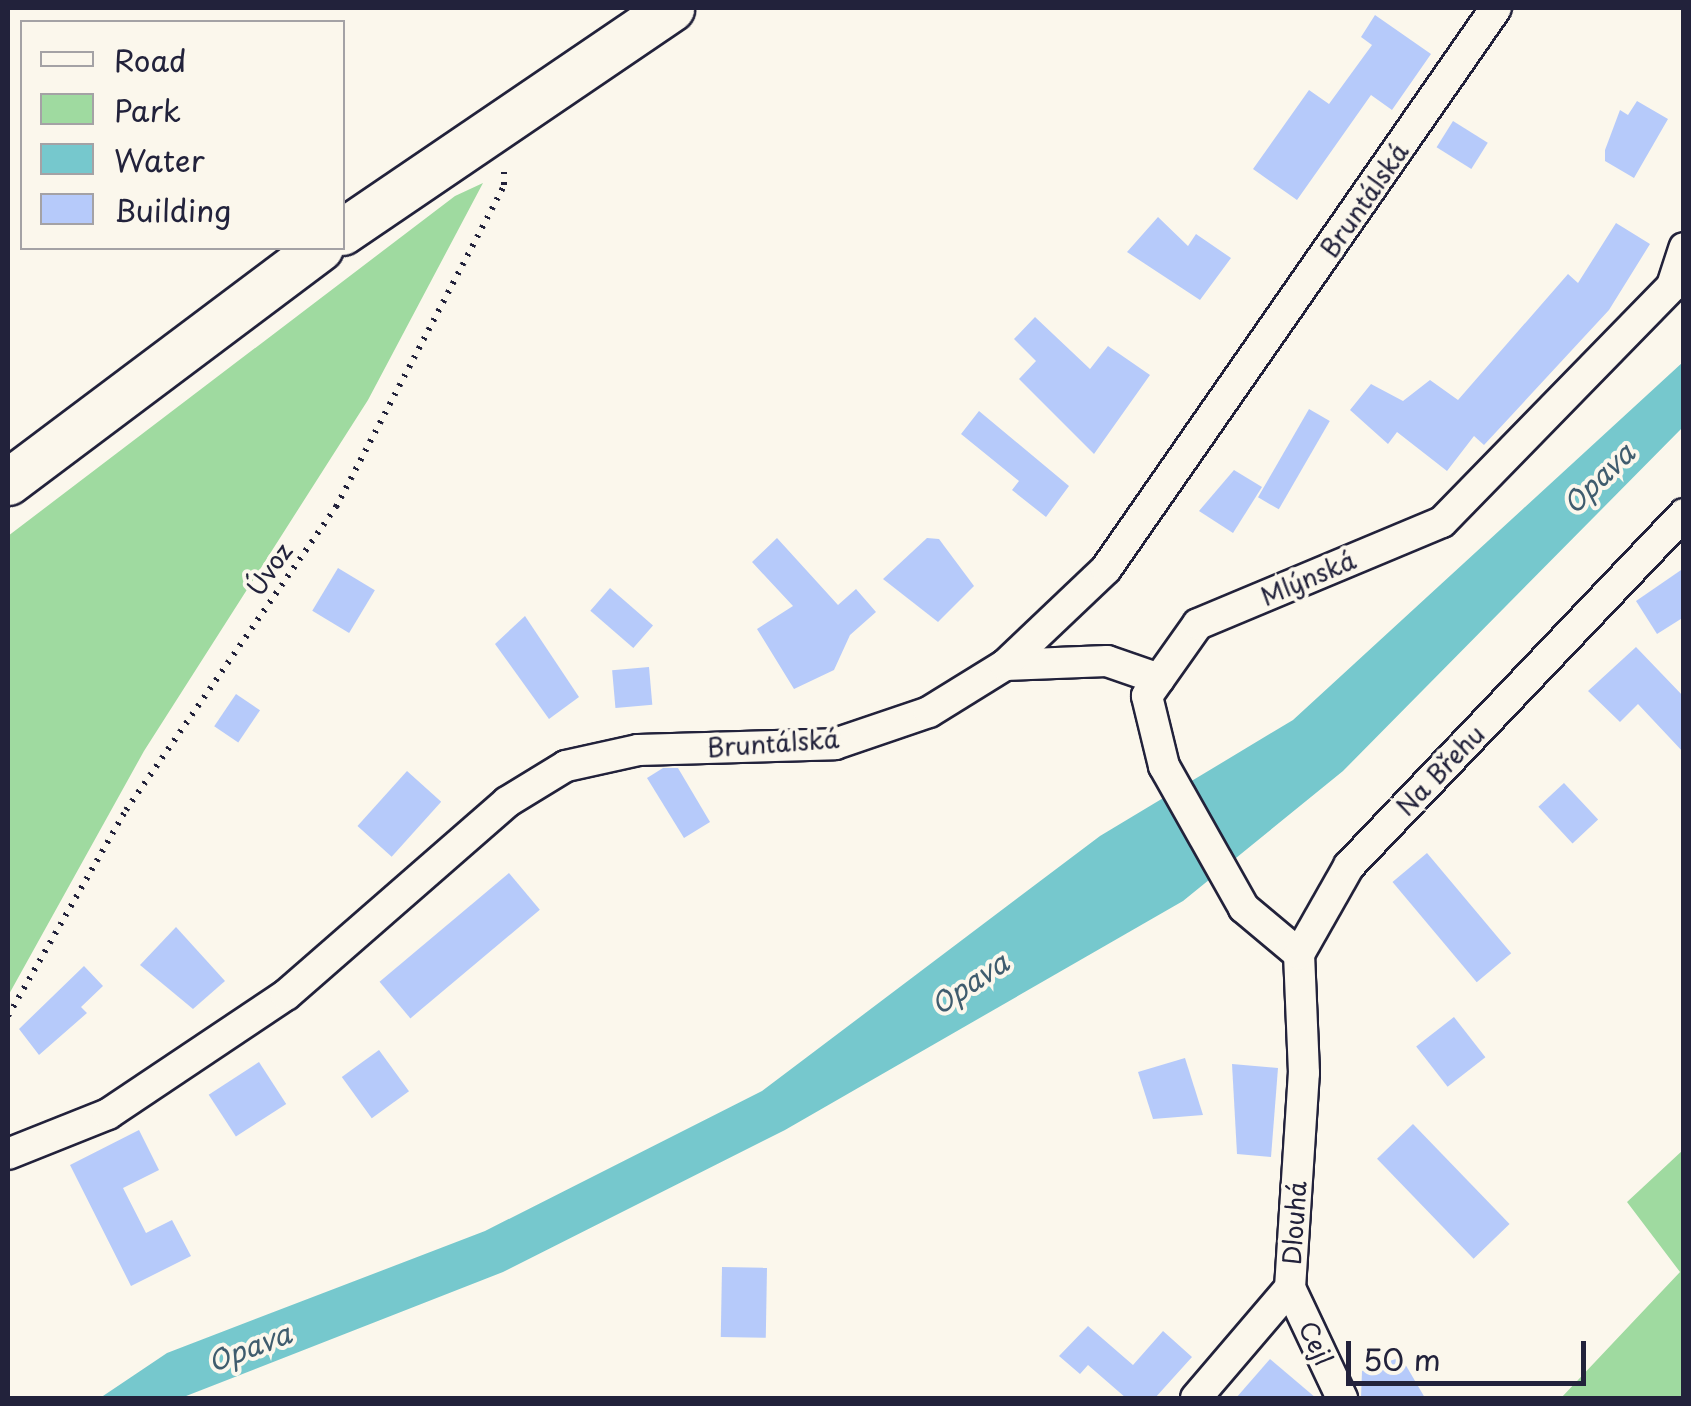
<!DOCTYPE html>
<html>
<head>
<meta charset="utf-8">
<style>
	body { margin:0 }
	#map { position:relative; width:1691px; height:1406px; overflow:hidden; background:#fbf7ec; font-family:"Playpen Sans",sans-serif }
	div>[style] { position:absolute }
	.green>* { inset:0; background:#9fdaa0 }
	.water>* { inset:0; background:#76c8cd }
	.building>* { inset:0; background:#b6cafa; transform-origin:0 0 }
	.path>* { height:6px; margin-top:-3px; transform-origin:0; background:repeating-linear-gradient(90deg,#22223b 0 2.5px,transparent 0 10.5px) }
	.roads { filter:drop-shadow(2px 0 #22223b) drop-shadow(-2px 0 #22223b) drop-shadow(0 2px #22223b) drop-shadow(0 -2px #22223b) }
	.minor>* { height:30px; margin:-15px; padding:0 15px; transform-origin:15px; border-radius:15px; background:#fbf7ec }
	.primary>* { height:45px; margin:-22.5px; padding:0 22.5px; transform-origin:22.5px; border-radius:22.5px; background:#fbf7ec }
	span { translate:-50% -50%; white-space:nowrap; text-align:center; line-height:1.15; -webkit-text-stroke:8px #fbf7ec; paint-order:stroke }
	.street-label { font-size:25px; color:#22223b }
	.water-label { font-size:28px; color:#3f5c6e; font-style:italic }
	.frame { position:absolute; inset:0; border:10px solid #22223b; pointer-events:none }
	.legend { position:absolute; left:20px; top:20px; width:325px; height:230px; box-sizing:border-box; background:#fbf7ec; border:2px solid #a4a2a5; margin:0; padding:12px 18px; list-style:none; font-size:30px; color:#22223b }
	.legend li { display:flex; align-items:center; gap:20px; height:50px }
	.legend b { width:50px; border:2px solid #a4a2a5 }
	.scale { position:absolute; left:1346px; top:1341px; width:240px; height:45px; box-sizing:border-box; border:5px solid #22223b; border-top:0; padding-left:12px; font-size:30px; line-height:35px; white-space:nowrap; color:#22223b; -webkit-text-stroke:8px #fbf7ec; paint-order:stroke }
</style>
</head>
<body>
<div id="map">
	<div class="green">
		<div style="clip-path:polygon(483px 183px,368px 400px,144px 751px,8px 996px,8px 536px,455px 196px)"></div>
		<div style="clip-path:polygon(1683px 1150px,1683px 1398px,1561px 1398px,1680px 1272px,1627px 1202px)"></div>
	</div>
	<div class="water">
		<div style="clip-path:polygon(1683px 362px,1683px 427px,1343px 771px,1183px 901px,785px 1130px,503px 1272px,181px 1398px,100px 1398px,167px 1353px,485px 1231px,762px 1091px,1100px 836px,1293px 720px)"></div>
	</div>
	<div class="building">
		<div style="clip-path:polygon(1375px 15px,1431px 54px,1392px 110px,1371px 95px,1297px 200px,1253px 169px,1309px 90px,1329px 104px,1372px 45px,1361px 37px)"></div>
		<div style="clip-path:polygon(1637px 101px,1668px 119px,1634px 178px,1605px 161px,1605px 150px,1620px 110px,1628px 115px)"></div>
		<div style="left:1453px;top:121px;width:41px;height:31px;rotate:32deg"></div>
		<div style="clip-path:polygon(1158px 217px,1188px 246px,1196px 234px,1231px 258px,1200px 300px,1127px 252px)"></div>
		<div style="clip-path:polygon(1616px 223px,1650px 244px,1609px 310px,1484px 445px,1474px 436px,1447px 471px,1397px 432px,1388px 444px,1350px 410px,1371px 384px,1403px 401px,1430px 380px,1458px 400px,1568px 274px,1578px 283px)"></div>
		<div style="clip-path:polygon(1035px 317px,1090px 369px,1108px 346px,1150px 375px,1094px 454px,1019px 379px,1036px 361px,1014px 339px)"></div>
		<div style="left:1309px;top:409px;width:24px;height:102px;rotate:30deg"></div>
		<div style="clip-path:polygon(979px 411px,1069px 486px,1046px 517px,1012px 490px,1019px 481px,961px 434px)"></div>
		<div style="clip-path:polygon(1234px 470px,1262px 487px,1233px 533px,1199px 511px)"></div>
		<div style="clip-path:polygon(777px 538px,838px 605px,856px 589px,876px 612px,850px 635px,834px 670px,794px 689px,757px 629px,793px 606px,752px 562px)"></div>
		<div style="clip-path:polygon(927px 538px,939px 539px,974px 586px,938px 622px,883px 579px)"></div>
		<div style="left:338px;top:568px;width:43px;height:50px;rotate:31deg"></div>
		<div style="clip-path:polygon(1684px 568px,1684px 617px,1657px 634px,1636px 601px)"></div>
		<div style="left:610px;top:588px;width:57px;height:30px;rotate:41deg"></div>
		<div style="clip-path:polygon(525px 616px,579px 697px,549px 719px,495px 644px)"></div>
		<div style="clip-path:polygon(1636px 647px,1684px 697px,1684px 753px,1638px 704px,1620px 722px,1588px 691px)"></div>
		<div style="left:649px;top:667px;width:38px;height:37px;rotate:85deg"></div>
		<div style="left:236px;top:694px;width:29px;height:39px;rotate:34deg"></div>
		<div style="clip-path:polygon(663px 768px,678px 768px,710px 822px,684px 838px,647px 778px)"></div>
		<div style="left:407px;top:771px;width:46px;height:74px;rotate:42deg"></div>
		<div style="left:1564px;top:783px;width:50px;height:35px;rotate:47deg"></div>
		<div style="left:1427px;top:853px;width:131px;height:45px;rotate:50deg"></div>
		<div style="left:509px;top:873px;width:48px;height:169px;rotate:50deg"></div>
		<div style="clip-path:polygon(176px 927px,225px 981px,193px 1009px,140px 965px)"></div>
		<div style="clip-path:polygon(84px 966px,103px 986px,81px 1007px,87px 1013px,39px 1055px,19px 1029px)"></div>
		<div style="left:1454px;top:1017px;width:51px;height:48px;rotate:52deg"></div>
		<div style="left:379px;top:1050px;width:51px;height:46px;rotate:54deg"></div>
		<div style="clip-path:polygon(1185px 1058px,1203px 1115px,1153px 1119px,1138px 1072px)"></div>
		<div style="left:259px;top:1062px;width:50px;height:60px;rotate:57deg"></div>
		<div style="clip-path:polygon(1232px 1064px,1278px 1068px,1271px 1157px,1237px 1154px)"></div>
		<div style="left:1413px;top:1124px;width:139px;height:50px;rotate:46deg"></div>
		<div style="clip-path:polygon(139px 1130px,159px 1170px,123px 1188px,146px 1233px,172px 1220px,191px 1256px,131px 1286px,70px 1165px)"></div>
		<div style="left:722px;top:1267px;width:45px;height:70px;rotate:1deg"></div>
		<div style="clip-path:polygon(1088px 1326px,1133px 1365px,1163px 1331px,1192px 1357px,1155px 1398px,1126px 1398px,1088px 1365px,1080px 1374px,1059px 1356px)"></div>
		<div style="clip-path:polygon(1401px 1357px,1425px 1398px,1361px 1398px,1362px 1371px)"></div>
		<div style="clip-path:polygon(1270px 1359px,1316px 1398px,1236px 1398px)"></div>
	</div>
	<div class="path">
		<div style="left:8px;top:1016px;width:237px;rotate:-60.2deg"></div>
		<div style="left:126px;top:810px;width:369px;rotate:-55.3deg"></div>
		<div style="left:336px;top:507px;width:363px;rotate:-62.4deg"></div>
		<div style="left:504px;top:185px;width:19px;rotate:-90deg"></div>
	</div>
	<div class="roads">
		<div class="minor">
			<div style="left:1005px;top:665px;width:102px;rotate:-2.2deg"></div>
			<div style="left:1107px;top:661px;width:55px;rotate:19.1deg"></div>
			<div style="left:1299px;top:954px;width:72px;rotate:-140.1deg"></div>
			<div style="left:1244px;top:908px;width:163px;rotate:-119.4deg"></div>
			<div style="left:1164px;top:766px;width:72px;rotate:-103.7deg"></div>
			<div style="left:1147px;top:696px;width:88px;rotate:-54.7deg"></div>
			<div style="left:1198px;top:624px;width:264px;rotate:-22.7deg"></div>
			<div style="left:1442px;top:522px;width:330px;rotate:-45.7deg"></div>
			<div style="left:1672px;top:286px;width:40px;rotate:-72deg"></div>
			<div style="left:8px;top:1154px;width:108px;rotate:-21.8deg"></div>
			<div style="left:108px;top:1114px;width:214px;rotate:-33.8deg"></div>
			<div style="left:286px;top:995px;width:293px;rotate:-41.1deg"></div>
			<div style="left:507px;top:802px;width:69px;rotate:-31.4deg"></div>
			<div style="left:566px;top:766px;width:74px;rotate:-12.5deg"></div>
			<div style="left:638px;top:750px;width:197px;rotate:-1.7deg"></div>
			<div style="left:835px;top:744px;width:99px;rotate:-18.8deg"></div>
			<div style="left:929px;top:712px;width:89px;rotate:-31.7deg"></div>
			<div style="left:1005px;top:665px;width:139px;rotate:-43.5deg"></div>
			<div style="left:1106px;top:569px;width:683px;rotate:-55.19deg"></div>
			<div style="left:1290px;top:1288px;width:122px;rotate:64.7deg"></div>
			<div style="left:1196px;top:1398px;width:145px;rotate:-49.5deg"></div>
			<div style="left:1290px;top:1288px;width:215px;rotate:-86.3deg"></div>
			<div style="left:1304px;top:1073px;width:119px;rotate:-92.4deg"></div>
			<div style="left:1299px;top:954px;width:101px;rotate:-60.4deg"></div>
			<div style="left:1349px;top:866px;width:486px;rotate:-46.4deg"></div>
		</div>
		<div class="primary">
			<div style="left:342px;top:232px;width:398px;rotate:-34.2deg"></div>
			<div style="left:8px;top:482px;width:390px;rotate:-36.9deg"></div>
		</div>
	</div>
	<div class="street-label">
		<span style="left:1364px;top:200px;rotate:-55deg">Bruntálská</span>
		<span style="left:269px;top:569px;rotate:-55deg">Úvoz</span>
		<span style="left:1308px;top:578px;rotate:-23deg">Mlýnská</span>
		<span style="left:773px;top:743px;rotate:-4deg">Bruntálská</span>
		<span style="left:1440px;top:770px;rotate:-46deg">Na Břehu</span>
		<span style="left:1294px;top:1223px;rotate:-86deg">Dlouhá</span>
		<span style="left:1316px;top:1343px;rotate:65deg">Cejl</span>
	</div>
	<div class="water-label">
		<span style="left:1598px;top:478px;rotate:-44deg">Opava</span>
		<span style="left:969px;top:983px;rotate:-34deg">Opava</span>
		<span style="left:249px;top:1347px;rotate:-21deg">Opava</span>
	</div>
	<div class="frame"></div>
	<ul class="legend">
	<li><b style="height:12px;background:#fbf7ec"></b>Road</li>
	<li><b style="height:28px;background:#9fdaa0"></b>Park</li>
	<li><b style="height:28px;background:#76c8cd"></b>Water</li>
	<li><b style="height:28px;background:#b6cafa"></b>Building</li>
	</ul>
	<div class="scale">50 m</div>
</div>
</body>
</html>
